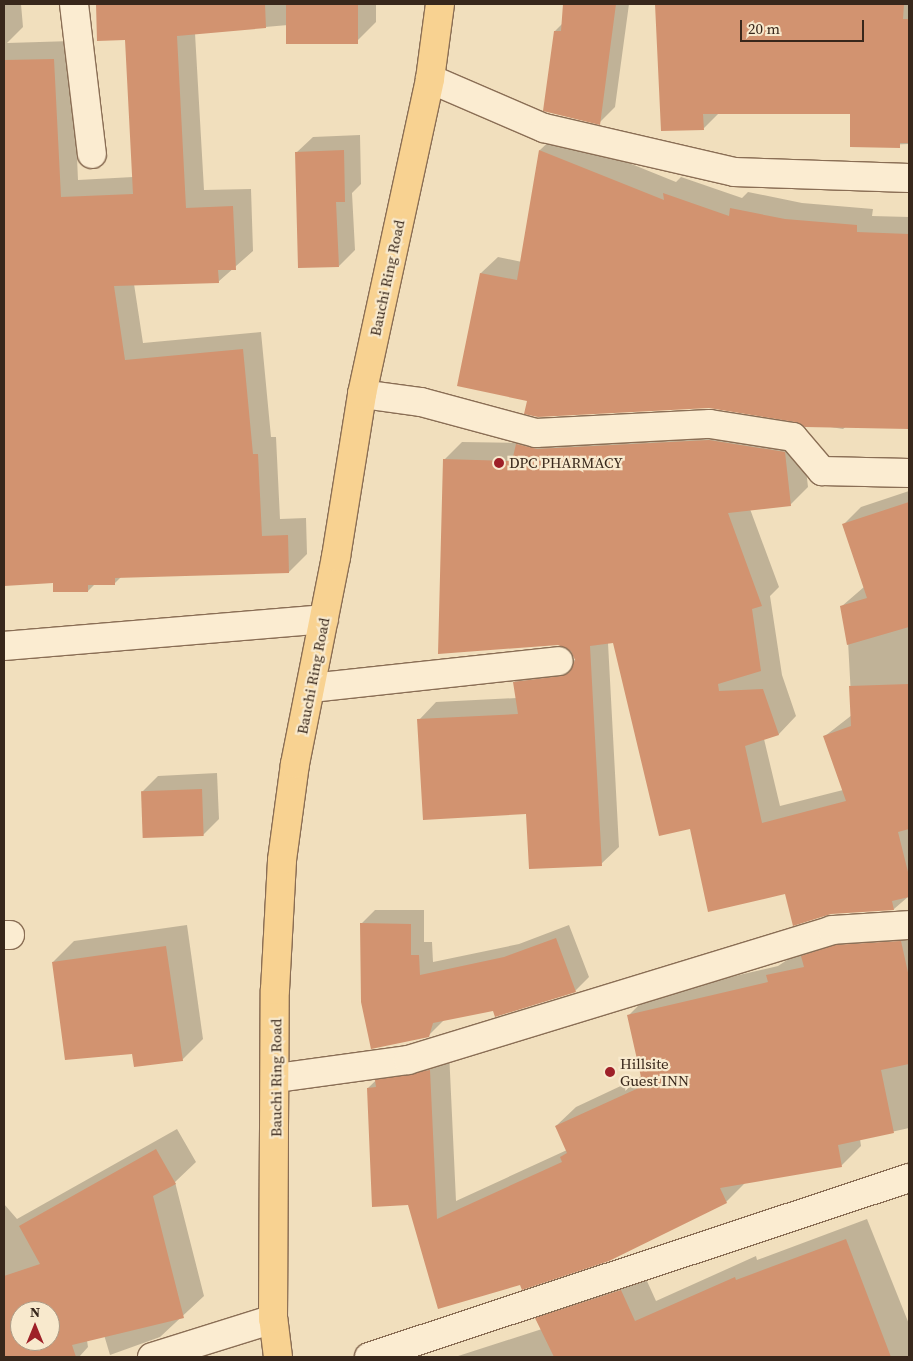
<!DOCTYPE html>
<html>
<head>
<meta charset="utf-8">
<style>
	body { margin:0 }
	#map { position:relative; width:913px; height:1361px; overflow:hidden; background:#f1dfbd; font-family:"Source Serif 4",serif }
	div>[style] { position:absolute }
	.shadow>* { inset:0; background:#0003 }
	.building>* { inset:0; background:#d29370; transform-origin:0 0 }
	.roads { filter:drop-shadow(1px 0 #8a6e55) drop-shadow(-1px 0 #8a6e55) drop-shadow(0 1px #8a6e55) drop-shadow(0 -1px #8a6e55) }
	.street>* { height:28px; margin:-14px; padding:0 14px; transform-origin:14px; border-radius:14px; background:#fbecd1 }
	.primary>* { height:28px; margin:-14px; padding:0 14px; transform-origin:14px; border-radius:14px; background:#f8d291 }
	.dots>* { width:14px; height:14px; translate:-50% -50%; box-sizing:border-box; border:2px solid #f8e9cd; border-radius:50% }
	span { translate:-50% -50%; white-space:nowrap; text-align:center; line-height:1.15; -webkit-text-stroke:4.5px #f8e9cd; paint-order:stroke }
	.street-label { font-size:15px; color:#38271b }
	.poi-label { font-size:15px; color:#38271b }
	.left { translate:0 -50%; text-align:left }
	.frame { position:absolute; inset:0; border:5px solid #38271b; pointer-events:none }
	.north { position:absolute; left:10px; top:1301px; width:50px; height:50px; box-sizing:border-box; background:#f8e9cd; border:1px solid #ab9b86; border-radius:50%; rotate:0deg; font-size:14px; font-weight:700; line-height:20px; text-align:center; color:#38271b }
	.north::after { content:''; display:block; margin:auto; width:18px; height:22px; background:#9e2028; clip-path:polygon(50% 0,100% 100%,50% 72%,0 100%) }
	.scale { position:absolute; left:740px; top:20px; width:124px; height:22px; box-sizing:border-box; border:2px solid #38271b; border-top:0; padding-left:6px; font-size:15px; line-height:18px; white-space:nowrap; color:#38271b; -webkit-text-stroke:4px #f8e9cd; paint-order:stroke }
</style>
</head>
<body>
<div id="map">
	<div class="shadow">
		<div style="clip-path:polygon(4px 4px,21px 4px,23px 27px,7px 43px,72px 41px,78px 180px,133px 177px,126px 39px,98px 40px,97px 4px,376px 4px,376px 22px,358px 40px,288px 25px,195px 33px,204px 190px,251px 189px,253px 251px,218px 282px,134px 284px,143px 343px,261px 332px,271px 437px,276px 437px,280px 519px,306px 518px,307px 554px,289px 572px,122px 576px,114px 584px,95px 584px,88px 591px,54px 582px,4px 585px)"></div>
		<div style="clip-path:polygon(565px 4px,629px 4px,615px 107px,599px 123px,555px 31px,563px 23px)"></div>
		<div style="clip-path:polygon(656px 4px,909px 4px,909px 144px,851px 146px,851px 113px,719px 113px,704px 128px,662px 130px)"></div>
		<div style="clip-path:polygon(557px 134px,676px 182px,681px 177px,742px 198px,748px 192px,802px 203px,873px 209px,872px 216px,909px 217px,909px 428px,848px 425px,843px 429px,709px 407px,528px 400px,458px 385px,481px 273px,498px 257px,522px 262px,540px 150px)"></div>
		<div style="clip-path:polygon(360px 135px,361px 184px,352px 193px,355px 250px,339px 266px,296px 153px,313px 137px)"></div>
		<div style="clip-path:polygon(535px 427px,802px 434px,808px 487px,790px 505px,750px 509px,779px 587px,770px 596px,782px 675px,796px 716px,779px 734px,764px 739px,780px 806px,843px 790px,825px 736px,852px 715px,847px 623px,842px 606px,864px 587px,843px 525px,861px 507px,909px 491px,909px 896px,894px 909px,786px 893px,691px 828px,614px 642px,608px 643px,619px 847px,601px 864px,527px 813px,419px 720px,436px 702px,517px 698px,514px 682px,532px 665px,576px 660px,444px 460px,462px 442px,519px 443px)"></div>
		<div style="clip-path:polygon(217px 773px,219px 819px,203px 835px,142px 792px,158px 776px)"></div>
		<div style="clip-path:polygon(375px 910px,424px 910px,424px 942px,432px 942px,433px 962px,519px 944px,569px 925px,589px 977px,575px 991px,444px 1020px,428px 1036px,372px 1048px,361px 924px)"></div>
		<div style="clip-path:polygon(909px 923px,909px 1128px,860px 1139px,861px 1146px,841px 1166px,746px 1182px,726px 1202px,521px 1284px,409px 1204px,368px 1088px,396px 1061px,449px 1051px,456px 1201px,567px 1150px,556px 1126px,576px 1107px,642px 1076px,628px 1016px,648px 996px,778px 966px,822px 937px)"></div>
		<div style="clip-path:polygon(187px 925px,203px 1039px,182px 1060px,133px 1052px,53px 962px,74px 941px)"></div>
		<div style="clip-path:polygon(evenodd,177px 1129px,196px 1162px,175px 1182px,204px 1296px,160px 1337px,110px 1355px,89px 1284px,79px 1287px,88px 1347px,79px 1357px,4px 1357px,4px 1204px,17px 1219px,177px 1129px,20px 1311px,50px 1311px,50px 1341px,20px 1341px,20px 1311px)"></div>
		<div style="clip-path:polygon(867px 1219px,909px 1324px,909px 1357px,455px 1357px,542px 1329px,537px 1319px,558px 1298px,642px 1270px,656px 1301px,756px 1256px,757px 1260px)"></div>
	</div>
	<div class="building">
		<div style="clip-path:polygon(96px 4px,265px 4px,266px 28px,177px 36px,186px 208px,233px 206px,236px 270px,218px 270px,219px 283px,114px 286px,125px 360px,243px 349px,253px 454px,258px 454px,262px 536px,288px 535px,289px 573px,115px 578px,115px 585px,88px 585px,88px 592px,53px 592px,53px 583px,4px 586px,4px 60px,54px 59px,61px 197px,133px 194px,125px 40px,97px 41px)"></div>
		<div style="left:286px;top:4px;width:72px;height:40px"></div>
		<div style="clip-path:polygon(563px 4px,616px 4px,600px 125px,543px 111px,554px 31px,561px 31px)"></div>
		<div style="clip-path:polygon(655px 4px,904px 4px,903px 19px,909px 19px,909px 143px,900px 143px,900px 148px,850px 147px,850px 114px,703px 114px,704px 130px,661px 131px)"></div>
		<div style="clip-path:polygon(344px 150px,345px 202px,336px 202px,339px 267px,298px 268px,295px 152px)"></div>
		<div style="clip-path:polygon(539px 150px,664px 200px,663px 193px,729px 216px,730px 208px,785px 219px,857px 225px,857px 232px,909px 234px,909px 429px,805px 427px,795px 422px,709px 408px,538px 417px,524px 414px,527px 401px,457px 386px,480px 273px,517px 280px)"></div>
		<div style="clip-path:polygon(709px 440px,785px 452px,791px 506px,728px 513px,762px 606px,752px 609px,761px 671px,718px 684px,719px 691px,763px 689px,779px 735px,745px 746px,762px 823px,846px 801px,823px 736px,851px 726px,849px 686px,909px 684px,909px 829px,898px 832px,909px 876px,909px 897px,892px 901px,894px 910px,831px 914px,793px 926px,785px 894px,708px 912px,690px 829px,659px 836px,613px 643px,590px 646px,602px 866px,529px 869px,526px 814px,423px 820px,417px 719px,518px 714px,513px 682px,561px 676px,569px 673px,575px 660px,571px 651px,558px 645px,438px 654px,443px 459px,512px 461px,516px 444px,537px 449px)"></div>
		<div style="clip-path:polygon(909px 502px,909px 627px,847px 645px,840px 606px,867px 598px,842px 524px)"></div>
		<div style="left:202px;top:789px;width:47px;height:61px;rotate:88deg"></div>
		<div style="clip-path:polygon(360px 923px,411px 924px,411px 955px,419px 955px,420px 975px,504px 957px,556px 938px,576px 992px,495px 1017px,493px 1011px,433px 1023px,429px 1037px,371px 1049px,361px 1002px)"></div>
		<div style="clip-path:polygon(901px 941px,909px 977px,909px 1064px,881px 1070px,894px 1133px,838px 1145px,842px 1167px,720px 1188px,727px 1203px,609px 1261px,522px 1290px,520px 1285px,438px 1309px,408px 1205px,372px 1207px,367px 1088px,376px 1087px,375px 1080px,430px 1070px,437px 1219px,562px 1162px,560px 1157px,567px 1153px,555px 1126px,643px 1086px,627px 1015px,768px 982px,766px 975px,804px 967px,801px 956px,835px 945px)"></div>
		<div style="clip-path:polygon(166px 946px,183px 1061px,134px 1067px,132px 1054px,65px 1060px,52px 962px)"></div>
		<div style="clip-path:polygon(evenodd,156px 1149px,176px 1184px,153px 1196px,184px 1318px,72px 1345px,76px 1357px,4px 1357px,4px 1276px,40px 1264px,19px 1226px,156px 1149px,20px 1311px,50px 1311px,50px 1341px,20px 1341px,20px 1311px)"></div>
		<div style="clip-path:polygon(846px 1239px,891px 1357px,554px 1357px,535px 1318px,621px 1290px,635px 1321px,735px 1277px,736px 1280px)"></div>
	</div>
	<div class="roads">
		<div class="street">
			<div style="left:74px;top:4px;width:151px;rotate:83.2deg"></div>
			<div style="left:430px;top:79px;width:124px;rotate:23.3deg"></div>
			<div style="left:544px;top:128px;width:195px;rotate:13deg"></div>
			<div style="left:734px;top:172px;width:175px;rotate:2deg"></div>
			<div style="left:362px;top:394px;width:60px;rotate:7.7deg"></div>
			<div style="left:421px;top:402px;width:119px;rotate:15.1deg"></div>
			<div style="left:536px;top:433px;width:174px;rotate:-3deg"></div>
			<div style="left:710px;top:424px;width:84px;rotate:8.9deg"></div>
			<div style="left:793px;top:437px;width:45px;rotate:49.5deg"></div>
			<div style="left:822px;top:471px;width:87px;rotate:1.3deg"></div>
			<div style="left:4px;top:646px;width:321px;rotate:-4.8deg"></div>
			<div style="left:311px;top:688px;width:249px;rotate:-6.2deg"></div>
			<div style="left:4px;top:935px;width:6px"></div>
			<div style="left:277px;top:1078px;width:132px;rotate:-7.8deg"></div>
			<div style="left:408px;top:1060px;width:443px;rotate:-17deg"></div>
			<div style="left:832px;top:930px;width:77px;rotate:-3.7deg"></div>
			<div style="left:152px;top:1357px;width:127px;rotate:-17.4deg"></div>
			<div style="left:369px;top:1357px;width:569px;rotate:-18.34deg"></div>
		</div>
		<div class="primary">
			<div style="left:278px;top:1357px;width:38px;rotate:-97deg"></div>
			<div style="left:273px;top:1319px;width:329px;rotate:-89.7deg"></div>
			<div style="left:275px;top:990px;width:130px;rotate:-86.9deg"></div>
			<div style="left:282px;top:860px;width:97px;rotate:-82.3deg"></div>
			<div style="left:295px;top:764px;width:211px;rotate:-78.8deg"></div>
			<div style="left:336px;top:557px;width:165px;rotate:-80.9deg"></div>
			<div style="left:362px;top:394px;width:322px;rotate:-77.8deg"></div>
			<div style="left:430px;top:79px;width:76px;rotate:-82.4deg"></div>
		</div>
	</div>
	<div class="dots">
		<div style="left:499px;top:463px;background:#9e2028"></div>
		<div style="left:610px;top:1072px;background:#9e2028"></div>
	</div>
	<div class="street-label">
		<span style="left:387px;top:278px;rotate:-78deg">Bauchi Ring Road</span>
		<span style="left:313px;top:676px;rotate:-79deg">Bauchi Ring Road</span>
		<span style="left:276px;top:1078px;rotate:-90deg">Bauchi Ring Road</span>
	</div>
	<div class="poi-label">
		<span class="left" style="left:509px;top:463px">DPC PHARMACY</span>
		<span class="left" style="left:620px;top:1072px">Hillsite<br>Guest INN</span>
	</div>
	<div class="frame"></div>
	<div class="north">N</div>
	<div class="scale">20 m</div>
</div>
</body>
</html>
